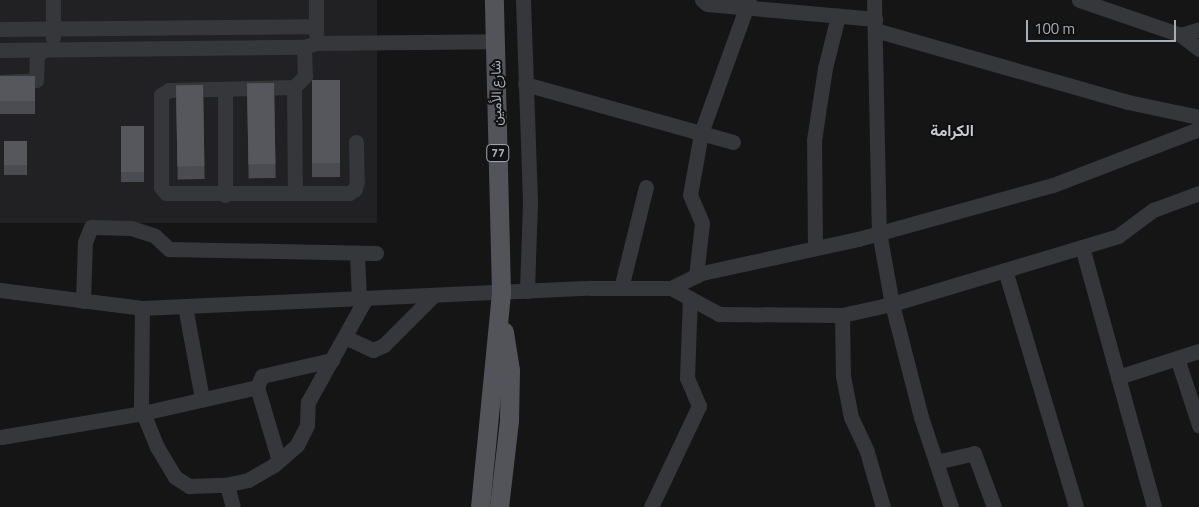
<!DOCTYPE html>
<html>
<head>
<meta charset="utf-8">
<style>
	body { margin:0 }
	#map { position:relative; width:1199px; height:507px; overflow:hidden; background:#151516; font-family:"Titillium Web",Vazirmatn,sans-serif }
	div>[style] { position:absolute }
	.built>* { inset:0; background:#212123; transform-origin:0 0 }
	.minor>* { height:15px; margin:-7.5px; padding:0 7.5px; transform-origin:7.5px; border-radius:7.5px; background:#36373b }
	.major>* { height:19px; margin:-9.5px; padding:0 9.5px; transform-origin:9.5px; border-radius:9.5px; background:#52545a }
	.wall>* { inset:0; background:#4b4c51; transform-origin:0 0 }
	.building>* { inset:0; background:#55575c; transform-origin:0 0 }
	span { translate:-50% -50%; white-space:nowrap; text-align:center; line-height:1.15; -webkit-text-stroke:4px #101011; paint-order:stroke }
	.shield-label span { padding:1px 4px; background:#101011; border:1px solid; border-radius:4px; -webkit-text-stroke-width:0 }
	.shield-label { font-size:12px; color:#a7acb6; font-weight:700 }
	.street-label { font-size:14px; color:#a7acb6 }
	.quarter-label { font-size:16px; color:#c8cbd2; font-weight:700 }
	.scale { position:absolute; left:1026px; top:20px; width:150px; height:22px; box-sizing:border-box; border:2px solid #a7acb6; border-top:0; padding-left:6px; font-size:15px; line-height:18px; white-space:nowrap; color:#a7acb6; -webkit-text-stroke:4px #101011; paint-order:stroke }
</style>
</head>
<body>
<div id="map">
	<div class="built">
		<div style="left:0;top:0;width:377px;height:223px"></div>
	</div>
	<div class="minor">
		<div style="left:53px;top:0;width:38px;rotate:90deg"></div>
		<div style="left:523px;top:0;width:203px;rotate:88deg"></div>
		<div style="left:530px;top:203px;width:88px;rotate:92deg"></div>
		<div style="left:702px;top:0;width:6px;rotate:39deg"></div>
		<div style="left:707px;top:4px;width:169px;rotate:5.1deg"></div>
		<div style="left:874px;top:0;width:232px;rotate:88.8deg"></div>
		<div style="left:879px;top:232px;width:73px;rotate:79.8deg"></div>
		<div style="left:892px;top:304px;width:117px;rotate:75.6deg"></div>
		<div style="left:921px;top:417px;width:95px;rotate:71.6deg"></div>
		<div style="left:1079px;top:0;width:108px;rotate:18.9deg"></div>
		<div style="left:1181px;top:35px;width:23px;rotate:38deg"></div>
		<div style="left:0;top:29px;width:316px;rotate:-0.5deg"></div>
		<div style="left:875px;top:30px;width:263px;rotate:15.9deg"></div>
		<div style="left:1128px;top:102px;width:73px;rotate:11.9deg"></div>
		<div style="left:316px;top:34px;width:34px;rotate:-90deg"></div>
		<div style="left:1181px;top:35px;width:19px;rotate:-18deg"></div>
		<div style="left:0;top:50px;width:304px;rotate:-0.6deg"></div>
		<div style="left:0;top:82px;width:36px;rotate:-3deg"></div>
		<div style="left:36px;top:80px;width:25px;rotate:-88deg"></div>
		<div style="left:37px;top:55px;width:9px;rotate:-36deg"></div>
		<div style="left:525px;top:84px;width:216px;rotate:15.6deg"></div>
		<div style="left:294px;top:87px;width:106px;rotate:89.5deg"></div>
		<div style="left:225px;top:89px;width:106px;rotate:90deg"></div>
		<div style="left:356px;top:142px;width:39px;rotate:89deg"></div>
		<div style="left:357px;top:181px;width:8px;rotate:104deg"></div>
		<div style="left:355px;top:189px;width:7px;rotate:146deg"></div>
		<div style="left:349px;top:193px;width:183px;rotate:180deg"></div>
		<div style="left:166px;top:193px;width:8px;rotate:-130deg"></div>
		<div style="left:161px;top:187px;width:92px;rotate:-90deg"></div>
		<div style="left:161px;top:95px;width:9px;rotate:-32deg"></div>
		<div style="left:169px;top:90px;width:125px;rotate:-1.4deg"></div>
		<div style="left:294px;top:87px;width:16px;rotate:-45deg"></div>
		<div style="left:305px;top:76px;width:29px;rotate:-92deg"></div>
		<div style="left:304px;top:47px;width:13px;rotate:-18deg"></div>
		<div style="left:316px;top:43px;width:179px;rotate:-0.6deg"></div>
		<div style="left:1082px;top:247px;width:270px;rotate:74.5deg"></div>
		<div style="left:815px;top:248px;width:108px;rotate:-90.5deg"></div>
		<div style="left:814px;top:140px;width:73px;rotate:-81.3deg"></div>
		<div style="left:825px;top:68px;width:54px;rotate:-76deg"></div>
		<div style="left:357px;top:254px;width:45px;rotate:87.5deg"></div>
		<div style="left:1005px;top:270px;width:247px;rotate:73.3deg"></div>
		<div style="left:696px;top:276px;width:53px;rotate:-83.5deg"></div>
		<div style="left:702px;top:223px;width:30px;rotate:-113deg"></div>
		<div style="left:690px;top:195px;width:63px;rotate:-79.9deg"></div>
		<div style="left:701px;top:133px;width:141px;rotate:-70.2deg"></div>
		<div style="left:621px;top:288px;width:104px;rotate:-76.1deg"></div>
		<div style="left:671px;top:288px;width:55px;rotate:28.4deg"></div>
		<div style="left:719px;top:314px;width:123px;rotate:0.5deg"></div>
		<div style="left:842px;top:315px;width:51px;rotate:-12.4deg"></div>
		<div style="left:892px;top:304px;width:236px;rotate:-16.7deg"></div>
		<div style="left:1118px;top:236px;width:44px;rotate:-36.6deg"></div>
		<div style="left:1153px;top:210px;width:49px;rotate:-20.3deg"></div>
		<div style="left:0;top:290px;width:143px;rotate:7.2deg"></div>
		<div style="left:142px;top:308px;width:449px;rotate:-2.6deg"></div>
		<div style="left:591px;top:288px;width:80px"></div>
		<div style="left:671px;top:288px;width:34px;rotate:-26deg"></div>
		<div style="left:702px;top:273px;width:160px;rotate:-12.3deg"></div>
		<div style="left:858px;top:239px;width:202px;rotate:-15.5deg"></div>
		<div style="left:1053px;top:185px;width:156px;rotate:-21deg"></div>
		<div style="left:83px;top:301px;width:59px;rotate:-88.1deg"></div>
		<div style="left:85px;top:242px;width:16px;rotate:-68deg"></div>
		<div style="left:91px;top:227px;width:40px;rotate:1.4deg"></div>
		<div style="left:131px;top:228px;width:25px;rotate:18deg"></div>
		<div style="left:155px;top:236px;width:19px;rotate:43deg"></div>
		<div style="left:169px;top:249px;width:207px;rotate:1.1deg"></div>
		<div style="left:185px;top:306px;width:95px;rotate:79.6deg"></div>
		<div style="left:142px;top:308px;width:100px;rotate:90.6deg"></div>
		<div style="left:141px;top:408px;width:42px;rotate:67.7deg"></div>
		<div style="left:157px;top:447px;width:35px;rotate:59deg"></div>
		<div style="left:175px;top:477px;width:17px;rotate:33deg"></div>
		<div style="left:189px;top:486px;width:36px;rotate:-2deg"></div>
		<div style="left:225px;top:485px;width:24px;rotate:-12deg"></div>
		<div style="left:248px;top:480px;width:30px;rotate:-30deg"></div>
		<div style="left:274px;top:465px;width:30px;rotate:-41deg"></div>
		<div style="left:297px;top:445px;width:22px;rotate:-63deg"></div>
		<div style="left:307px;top:425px;width:23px;rotate:-88deg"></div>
		<div style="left:308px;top:402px;width:119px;rotate:-60.9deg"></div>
		<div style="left:842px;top:315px;width:61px;rotate:89.1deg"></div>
		<div style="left:843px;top:376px;width:42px;rotate:79deg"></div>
		<div style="left:851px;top:417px;width:38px;rotate:65deg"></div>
		<div style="left:867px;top:452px;width:57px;rotate:73.8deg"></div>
		<div style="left:345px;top:337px;width:31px;rotate:25deg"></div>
		<div style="left:373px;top:350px;width:12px;rotate:-24deg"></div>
		<div style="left:384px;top:345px;width:71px;rotate:-45deg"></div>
		<div style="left:1177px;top:358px;width:71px;rotate:71.8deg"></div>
		<div style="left:1118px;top:377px;width:85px;rotate:-17.8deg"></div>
		<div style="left:257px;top:387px;width:77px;rotate:73.4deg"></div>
		<div style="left:1px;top:437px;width:144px;rotate:-9.6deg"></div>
		<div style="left:143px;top:413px;width:117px;rotate:-12.8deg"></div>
		<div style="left:257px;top:387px;width:12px;rotate:-66deg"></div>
		<div style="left:262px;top:376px;width:72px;rotate:-12.9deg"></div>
		<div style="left:936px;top:462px;width:39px;rotate:-13deg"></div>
		<div style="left:974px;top:453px;width:58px;rotate:69.7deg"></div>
		<div style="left:227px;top:485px;width:23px;rotate:75deg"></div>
		<div style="left:651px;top:507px;width:112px;rotate:-64.6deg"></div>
		<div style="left:699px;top:406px;width:30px;rotate:-113deg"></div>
		<div style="left:687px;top:378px;width:80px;rotate:-87.9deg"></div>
	</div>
	<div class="major">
		<div style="left:480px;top:507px;width:216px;rotate:-84.4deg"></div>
		<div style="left:501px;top:292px;width:292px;rotate:-91.4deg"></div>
		<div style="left:499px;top:507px;width:87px;rotate:-83.4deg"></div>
		<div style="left:509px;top:421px;width:51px;rotate:-88.9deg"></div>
		<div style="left:510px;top:370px;width:39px;rotate:-99deg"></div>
	</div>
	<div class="wall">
		<div style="left:0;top:76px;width:35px;height:38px"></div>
		<div style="left:312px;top:80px;width:28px;height:97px"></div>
		<div style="left:274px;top:83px;width:95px;height:27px;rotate:89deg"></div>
		<div style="left:203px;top:85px;width:94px;height:27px;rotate:89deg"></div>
		<div style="left:121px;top:126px;width:23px;height:56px"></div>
		<div style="left:4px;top:141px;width:23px;height:34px"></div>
	</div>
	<div class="building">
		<div style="left:0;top:76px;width:35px;height:25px"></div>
		<div style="left:312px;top:80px;width:28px;height:83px"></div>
		<div style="left:274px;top:83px;width:81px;height:27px;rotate:89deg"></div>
		<div style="left:203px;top:85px;width:81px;height:27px;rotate:89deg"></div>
		<div style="left:121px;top:126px;width:23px;height:46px"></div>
		<div style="left:4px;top:141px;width:23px;height:24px"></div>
	</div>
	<div class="shield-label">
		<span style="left:498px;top:153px">77</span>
	</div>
	<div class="street-label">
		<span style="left:496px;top:93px;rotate:-91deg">شارع الأمين</span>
	</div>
	<div class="quarter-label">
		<span style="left:952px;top:130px">الكرامة</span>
	</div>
	<div class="scale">100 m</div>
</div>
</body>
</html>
